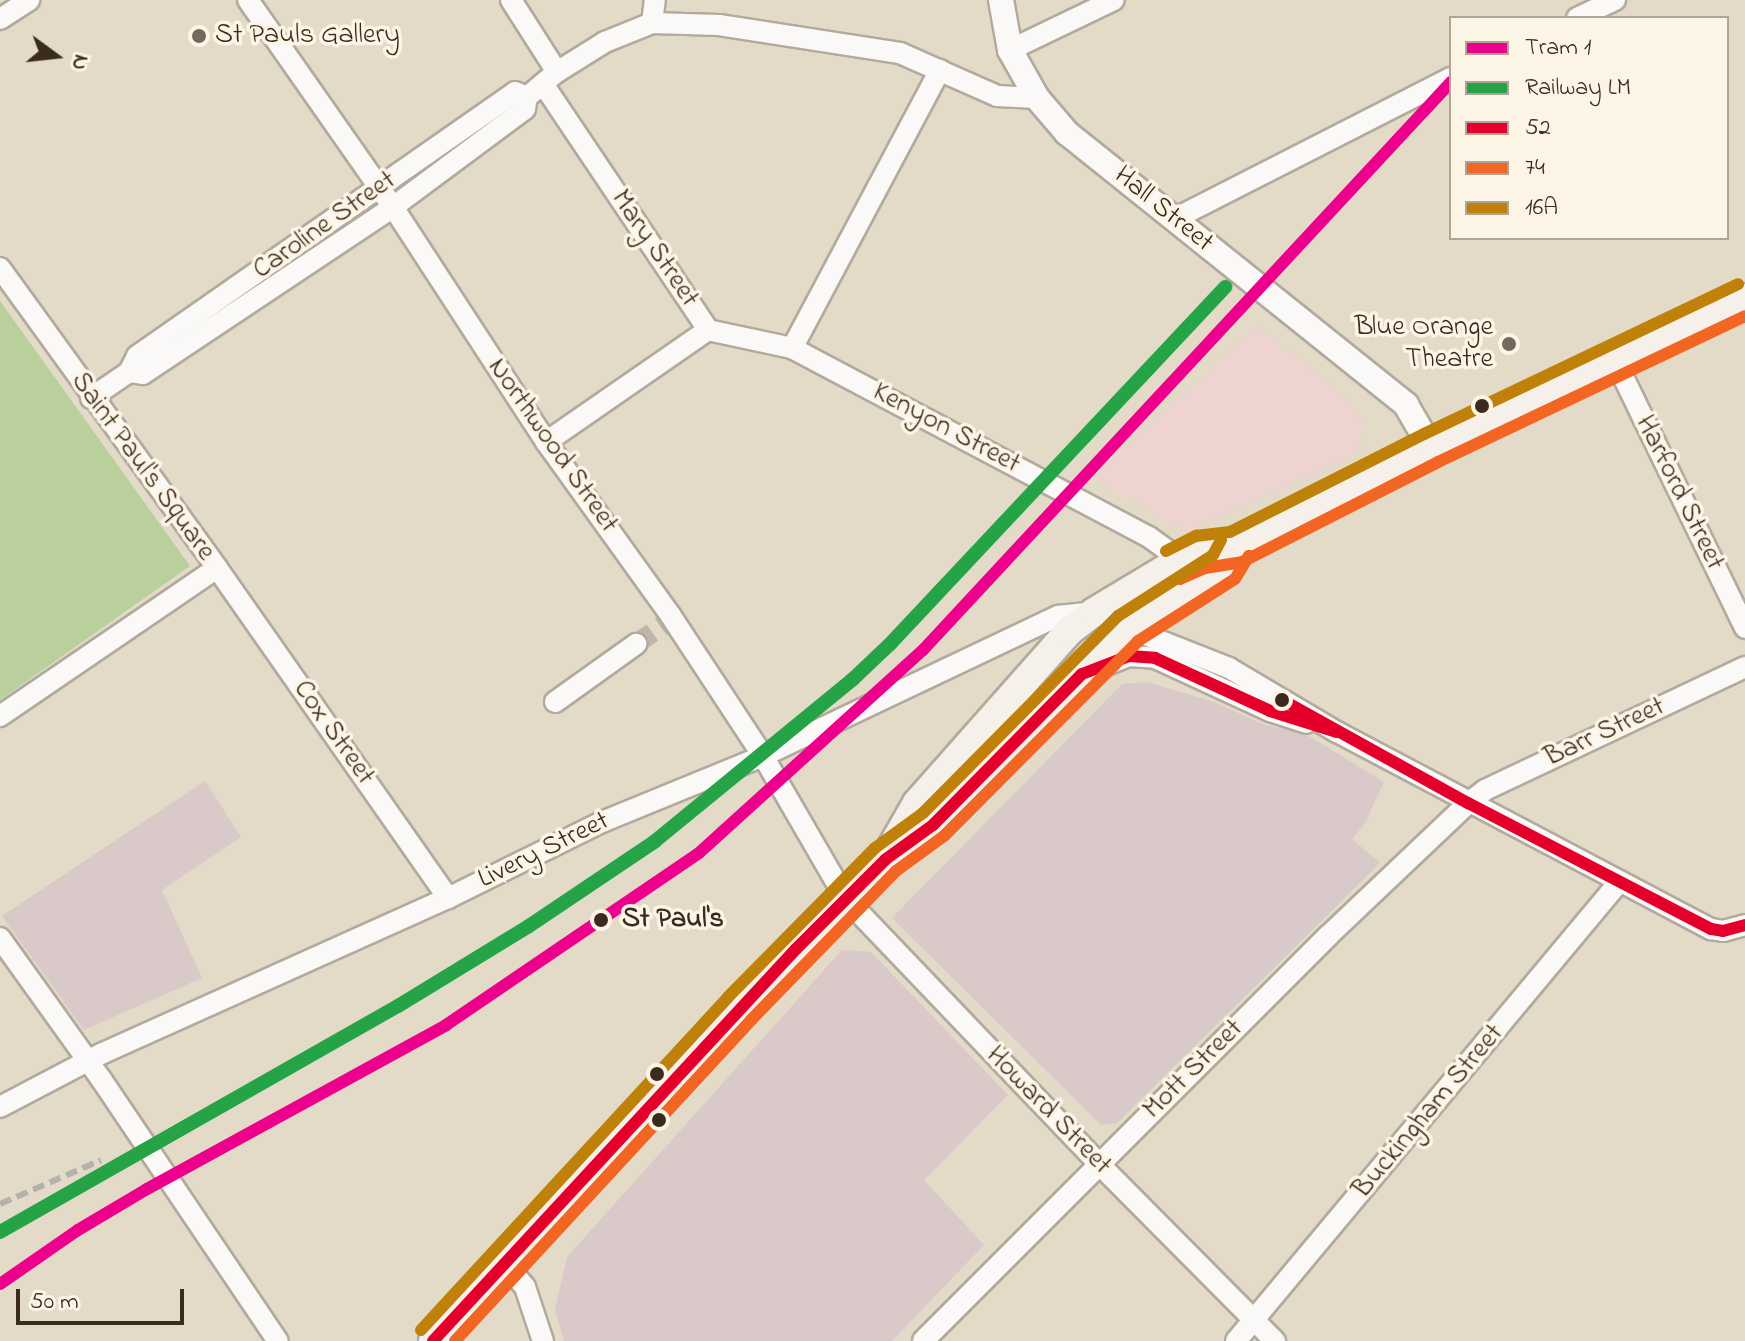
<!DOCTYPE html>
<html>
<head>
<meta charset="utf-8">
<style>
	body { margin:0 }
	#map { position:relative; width:1745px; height:1341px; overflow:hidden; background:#e3dac8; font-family:"Indie Flower",sans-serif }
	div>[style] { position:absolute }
	.built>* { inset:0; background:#edd4d1 }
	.industrial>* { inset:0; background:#d9cac9 }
	.green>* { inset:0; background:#b9d09c }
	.minor-tunnel>* { height:20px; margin-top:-10px; transform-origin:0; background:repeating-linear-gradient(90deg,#c1b7a6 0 20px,transparent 0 30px) }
	.roads { filter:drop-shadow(2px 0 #b1aa9d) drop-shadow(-2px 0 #b1aa9d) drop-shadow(0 2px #b1aa9d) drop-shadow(0 -2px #b1aa9d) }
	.minor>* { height:20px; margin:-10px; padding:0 10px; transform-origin:10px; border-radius:10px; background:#fbf9f7 }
	.tertiary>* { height:24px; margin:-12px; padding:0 12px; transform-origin:12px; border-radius:12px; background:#fbf9f7 }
	.secondary>* { height:28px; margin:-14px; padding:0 14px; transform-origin:14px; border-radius:14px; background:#f5f0e9 }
	.rail>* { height:6px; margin-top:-3px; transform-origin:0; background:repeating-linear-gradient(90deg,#b5b2ae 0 12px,transparent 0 18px) }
	.bus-1>* { height:12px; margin:-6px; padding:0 6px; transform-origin:6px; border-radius:6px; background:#e4002b }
	.bus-2>* { height:12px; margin:-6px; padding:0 6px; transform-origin:6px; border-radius:6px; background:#f26522 }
	.bus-3>* { height:12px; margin:-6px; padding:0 6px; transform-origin:6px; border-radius:6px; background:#bf8109 }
	.rail-1>* { height:14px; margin:-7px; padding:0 7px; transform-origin:7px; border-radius:7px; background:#24a447 }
	.tram-1>* { height:12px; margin:-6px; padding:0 6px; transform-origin:6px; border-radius:6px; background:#ec008c }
	.dots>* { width:22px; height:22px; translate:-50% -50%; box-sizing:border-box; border:4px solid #fcf5e5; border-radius:50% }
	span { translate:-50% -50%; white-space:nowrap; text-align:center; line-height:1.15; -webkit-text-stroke:7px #fcf5e5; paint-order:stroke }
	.poi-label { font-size:28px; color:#3b2a1e }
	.left { translate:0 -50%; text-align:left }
	.right { translate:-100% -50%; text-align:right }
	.street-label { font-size:28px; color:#3b2a1e }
	.stop-label { font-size:28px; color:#3b2a1e; font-weight:700 }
	.legend { position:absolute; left:1449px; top:16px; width:280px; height:224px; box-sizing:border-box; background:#fcf5e5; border:2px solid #afa495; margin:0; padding:10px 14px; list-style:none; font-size:24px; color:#3b2a1e }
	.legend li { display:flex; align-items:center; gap:16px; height:40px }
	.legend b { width:40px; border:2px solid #afa495 }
	.north { position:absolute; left:16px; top:16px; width:80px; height:80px; -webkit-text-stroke:6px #fcf5e5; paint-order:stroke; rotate:105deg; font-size:22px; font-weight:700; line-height:32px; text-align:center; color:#3b2a1e }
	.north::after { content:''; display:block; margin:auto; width:28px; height:36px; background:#3b2a1e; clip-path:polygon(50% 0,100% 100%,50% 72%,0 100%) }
	.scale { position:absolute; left:16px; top:1289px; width:168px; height:36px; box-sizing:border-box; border:4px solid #3b2a1e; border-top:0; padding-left:10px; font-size:24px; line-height:28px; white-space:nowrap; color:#3b2a1e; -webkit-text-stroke:6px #fcf5e5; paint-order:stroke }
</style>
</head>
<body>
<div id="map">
	<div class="built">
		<div style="clip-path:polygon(1257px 326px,1350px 401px,1365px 427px,1357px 452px,1188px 532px,1093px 478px)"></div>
	</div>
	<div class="industrial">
		<div style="clip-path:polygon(1147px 682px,1214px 702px,1265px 725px,1304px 733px,1384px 782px,1365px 823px,1352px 839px,1380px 863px,1117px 1123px,1101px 1125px,892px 918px,1122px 684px)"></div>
		<div style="clip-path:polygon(205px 781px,241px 837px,162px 890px,202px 978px,84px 1030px,2px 916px)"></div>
		<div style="clip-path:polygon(842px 950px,871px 952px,1008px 1095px,924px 1180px,984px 1245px,892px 1341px,564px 1341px,555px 1310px,567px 1257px)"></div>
	</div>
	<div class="green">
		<div style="clip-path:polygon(0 301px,190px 566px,0 700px)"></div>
	</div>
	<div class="minor-tunnel">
		<div style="left:636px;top:644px;width:33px;rotate:-35deg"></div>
	</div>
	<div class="roads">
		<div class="minor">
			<div style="left:248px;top:0;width:253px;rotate:55deg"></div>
			<div style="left:393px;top:207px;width:280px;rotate:56.9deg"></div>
			<div style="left:546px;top:442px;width:214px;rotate:54.3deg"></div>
			<div style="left:671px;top:616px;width:168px;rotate:56.7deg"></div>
			<div style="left:763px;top:756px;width:165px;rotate:59.9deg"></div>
			<div style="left:846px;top:899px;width:366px;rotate:46.3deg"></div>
			<div style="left:1099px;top:1164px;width:250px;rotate:45.2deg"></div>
			<div style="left:511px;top:0;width:85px;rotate:57.4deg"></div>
			<div style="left:1577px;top:18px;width:42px;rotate:-25.3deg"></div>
			<div style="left:0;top:19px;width:35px;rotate:-33deg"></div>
			<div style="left:652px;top:23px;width:23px;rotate:-83deg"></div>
			<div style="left:1010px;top:50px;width:115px;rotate:-25.7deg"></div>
			<div style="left:940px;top:70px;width:315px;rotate:118deg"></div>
			<div style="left:792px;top:348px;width:404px;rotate:27.9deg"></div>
			<div style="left:1149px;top:537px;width:39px;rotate:36deg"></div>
			<div style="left:543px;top:84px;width:296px;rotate:56.1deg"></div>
			<div style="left:1174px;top:219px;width:311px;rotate:-27deg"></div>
			<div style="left:0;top:268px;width:370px;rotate:54.1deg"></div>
			<div style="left:217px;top:568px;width:263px;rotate:145.7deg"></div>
			<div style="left:708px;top:330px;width:86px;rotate:12.1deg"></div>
			<div style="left:1614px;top:358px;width:300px;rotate:64.1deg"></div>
			<div style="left:129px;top:372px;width:14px;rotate:8deg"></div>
			<div style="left:143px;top:374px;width:301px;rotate:-33.7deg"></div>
			<div style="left:393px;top:207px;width:164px;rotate:-36.6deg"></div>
			<div style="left:525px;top:109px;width:12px;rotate:-81deg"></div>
			<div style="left:527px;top:97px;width:39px;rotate:-40deg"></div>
			<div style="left:557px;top:72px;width:57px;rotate:-32deg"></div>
			<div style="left:605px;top:42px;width:51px;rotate:-22deg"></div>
			<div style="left:652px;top:23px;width:67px;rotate:1.7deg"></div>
			<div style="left:719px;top:25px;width:183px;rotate:8.8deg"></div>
			<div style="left:900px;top:53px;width:106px;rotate:23.9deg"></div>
			<div style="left:997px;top:96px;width:40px;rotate:2.9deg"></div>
			<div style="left:91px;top:398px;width:46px;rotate:-34.4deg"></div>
			<div style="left:129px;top:372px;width:18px;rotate:-63deg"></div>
			<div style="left:137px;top:356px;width:461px;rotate:-34.9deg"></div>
			<div style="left:515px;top:92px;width:13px;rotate:23deg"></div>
			<div style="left:546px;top:442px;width:197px;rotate:-34.7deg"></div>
			<div style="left:217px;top:568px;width:403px;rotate:55deg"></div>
			<div style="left:1128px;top:628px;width:109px;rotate:21.6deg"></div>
			<div style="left:1229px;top:668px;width:126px;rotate:30.7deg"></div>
			<div style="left:1337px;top:732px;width:423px;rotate:27.8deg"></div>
			<div style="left:1711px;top:929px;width:12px;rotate:9deg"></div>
			<div style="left:1723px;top:931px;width:23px;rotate:-15deg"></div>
			<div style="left:1091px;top:671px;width:41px;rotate:-21.5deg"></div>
			<div style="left:1129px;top:656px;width:26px;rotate:4deg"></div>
			<div style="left:1155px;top:658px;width:127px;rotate:24.7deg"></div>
			<div style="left:1270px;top:711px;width:38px;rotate:18deg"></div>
			<div style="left:555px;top:702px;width:100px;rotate:-35.6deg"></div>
			<div style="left:0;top:938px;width:173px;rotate:54.4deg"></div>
			<div style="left:101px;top:1079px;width:316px;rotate:56deg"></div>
			<div style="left:0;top:1107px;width:116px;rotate:-27.7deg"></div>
			<div style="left:103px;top:1053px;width:378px;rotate:-24.2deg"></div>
			<div style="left:448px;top:898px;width:172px;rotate:-26.3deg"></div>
			<div style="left:602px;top:822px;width:174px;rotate:-22.3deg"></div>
			<div style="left:763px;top:756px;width:327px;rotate:-25.4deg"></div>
			<div style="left:1058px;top:616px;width:36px;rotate:-6deg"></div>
			<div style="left:506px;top:1265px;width:29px;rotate:49deg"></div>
			<div style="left:525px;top:1287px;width:57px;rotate:71.6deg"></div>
			<div style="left:923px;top:1341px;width:573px;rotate:-45deg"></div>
			<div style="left:1328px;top:936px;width:193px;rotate:-43.5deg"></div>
			<div style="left:1468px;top:803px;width:21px;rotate:-37deg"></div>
			<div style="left:1485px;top:790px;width:288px;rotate:-25.3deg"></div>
			<div style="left:1236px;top:1341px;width:599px;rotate:-50.15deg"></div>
		</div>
		<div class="tertiary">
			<div style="left:1001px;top:0;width:51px;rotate:79.8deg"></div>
			<div style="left:1010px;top:50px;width:55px;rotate:60.6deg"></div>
			<div style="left:1037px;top:98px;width:46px;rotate:49.4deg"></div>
			<div style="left:1067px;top:133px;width:435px;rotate:38.7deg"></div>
			<div style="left:1406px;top:405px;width:50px;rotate:59.8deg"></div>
		</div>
		<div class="secondary">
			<div style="left:889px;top:852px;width:56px;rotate:-60.3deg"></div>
			<div style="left:917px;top:803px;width:230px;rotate:-48.5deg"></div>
			<div style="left:1069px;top:631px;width:31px;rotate:-37deg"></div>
			<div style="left:1094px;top:612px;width:101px;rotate:-30.9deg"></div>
			<div style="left:1181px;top:560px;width:21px;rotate:-23deg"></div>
			<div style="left:1200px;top:552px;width:35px;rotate:-7deg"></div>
			<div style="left:1235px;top:548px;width:220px;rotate:-27deg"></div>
			<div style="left:1431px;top:448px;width:348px;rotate:-25.5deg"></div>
			<div style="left:433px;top:1341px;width:453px;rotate:-47.3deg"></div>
			<div style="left:740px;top:1008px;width:209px;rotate:-45.6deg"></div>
			<div style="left:886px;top:859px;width:58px;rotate:-35.9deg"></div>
			<div style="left:933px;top:825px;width:277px;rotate:-45.3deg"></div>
			<div style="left:1128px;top:628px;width:115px;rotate:-32.6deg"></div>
			<div style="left:1225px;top:566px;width:21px;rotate:-61deg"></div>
		</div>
	</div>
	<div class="rail">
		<div style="left:0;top:1204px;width:110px;rotate:-23.5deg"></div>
	</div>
	<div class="bus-1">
		<div style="left:1282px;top:700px;width:213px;rotate:29deg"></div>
		<div style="left:1468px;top:803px;width:274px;rotate:27.4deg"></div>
		<div style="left:1711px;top:929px;width:12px;rotate:9deg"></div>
		<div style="left:1723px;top:931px;width:23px;rotate:-15deg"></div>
		<div style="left:433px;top:1341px;width:534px;rotate:-47.2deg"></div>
		<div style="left:796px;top:949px;width:127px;rotate:-45deg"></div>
		<div style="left:886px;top:859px;width:58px;rotate:-35.9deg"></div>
		<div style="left:933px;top:825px;width:212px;rotate:-45.4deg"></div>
		<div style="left:1082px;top:674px;width:50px;rotate:-21deg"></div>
		<div style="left:1129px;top:656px;width:26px;rotate:4deg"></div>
		<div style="left:1155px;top:658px;width:127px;rotate:24.7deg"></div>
		<div style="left:1270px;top:711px;width:70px;rotate:17.4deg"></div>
	</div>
	<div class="bus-2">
		<div style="left:1180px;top:579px;width:27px;rotate:-24deg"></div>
		<div style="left:1205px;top:568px;width:37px;rotate:-9deg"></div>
		<div style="left:1242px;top:562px;width:220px;rotate:-27deg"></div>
		<div style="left:1438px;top:462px;width:340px;rotate:-25.4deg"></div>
		<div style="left:455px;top:1341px;width:438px;rotate:-47.3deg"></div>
		<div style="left:752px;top:1019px;width:206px;rotate:-45.8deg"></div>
		<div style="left:896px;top:871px;width:59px;rotate:-36.1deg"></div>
		<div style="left:944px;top:836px;width:275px;rotate:-45.1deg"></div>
		<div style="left:1138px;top:641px;width:115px;rotate:-32.6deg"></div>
		<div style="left:1235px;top:579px;width:27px;rotate:-59deg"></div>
	</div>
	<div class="bus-3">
		<div style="left:1166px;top:551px;width:34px;rotate:-27deg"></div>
		<div style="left:1196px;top:536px;width:34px;rotate:-7deg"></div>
		<div style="left:1230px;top:532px;width:217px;rotate:-26.8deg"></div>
		<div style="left:1424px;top:434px;width:348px;rotate:-25.5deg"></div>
		<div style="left:421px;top:1330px;width:453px;rotate:-47.3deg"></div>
		<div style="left:728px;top:997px;width:209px;rotate:-45.4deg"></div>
		<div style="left:875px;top:848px;width:59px;rotate:-36.1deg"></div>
		<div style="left:923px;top:813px;width:277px;rotate:-45.3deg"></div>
		<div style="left:1118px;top:616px;width:113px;rotate:-32.7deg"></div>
		<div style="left:1213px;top:555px;width:17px;rotate:-62deg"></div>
	</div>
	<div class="rail-1">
		<div style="left:0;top:1232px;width:458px;rotate:-29.6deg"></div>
		<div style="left:398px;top:1006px;width:153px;rotate:-31.4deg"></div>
		<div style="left:529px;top:926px;width:151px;rotate:-33.9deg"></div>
		<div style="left:654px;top:842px;width:257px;rotate:-39.3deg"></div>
		<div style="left:853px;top:679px;width:51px;rotate:-43.4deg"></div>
		<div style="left:890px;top:644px;width:490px;rotate:-46.8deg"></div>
	</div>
	<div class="tram-1">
		<div style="left:0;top:1284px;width:95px;rotate:-34.7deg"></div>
		<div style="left:78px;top:1230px;width:80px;rotate:-30.7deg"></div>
		<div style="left:147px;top:1189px;width:341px;rotate:-28.7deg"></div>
		<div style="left:446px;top:1025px;width:306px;rotate:-34.2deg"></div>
		<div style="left:699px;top:853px;width:302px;rotate:-42.2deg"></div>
		<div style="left:923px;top:650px;width:776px;rotate:-47.09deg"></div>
	</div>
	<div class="dots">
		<div style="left:199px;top:36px;background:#76685a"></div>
		<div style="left:1509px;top:344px;background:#76685a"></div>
		<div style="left:1482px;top:406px;background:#3b2a1e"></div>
		<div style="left:1282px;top:700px;background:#3b2a1e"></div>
		<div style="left:601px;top:920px;background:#3b2a1e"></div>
		<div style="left:657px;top:1074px;background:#3b2a1e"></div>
		<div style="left:659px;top:1120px;background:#3b2a1e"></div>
	</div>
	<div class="poi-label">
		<span class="left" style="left:215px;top:36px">St Pauls Gallery</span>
		<span class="right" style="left:1493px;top:344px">Blue Orange<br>Theatre</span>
	</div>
	<div class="street-label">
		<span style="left:1163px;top:210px;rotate:39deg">Hall Street</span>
		<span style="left:325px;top:226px;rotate:-35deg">Caroline Street</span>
		<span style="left:654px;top:249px;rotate:56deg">Mary Street</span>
		<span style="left:946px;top:429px;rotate:28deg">Kenyon Street</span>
		<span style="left:552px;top:446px;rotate:55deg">Northwood Street</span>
		<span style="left:142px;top:467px;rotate:54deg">Saint Paul's Square</span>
		<span style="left:1679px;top:493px;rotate:64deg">Harford Street</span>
		<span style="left:333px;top:733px;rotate:55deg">Cox Street</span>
		<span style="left:1605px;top:733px;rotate:-25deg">Barr Street</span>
		<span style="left:544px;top:851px;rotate:-26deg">Livery Street</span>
		<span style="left:1194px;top:1070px;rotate:-45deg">Mott Street</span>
		<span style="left:1048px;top:1111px;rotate:46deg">Howard Street</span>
		<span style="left:1429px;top:1112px;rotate:-50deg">Buckingham Street</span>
	</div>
	<div class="stop-label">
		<span class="left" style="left:622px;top:920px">St Paul's</span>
	</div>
	<ul class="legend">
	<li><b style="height:10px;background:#ec008c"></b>Tram 1</li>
	<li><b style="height:10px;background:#24a447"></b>Railway LM</li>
	<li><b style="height:10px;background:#e4002b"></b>52</li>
	<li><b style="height:10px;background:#f26522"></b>74</li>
	<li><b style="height:10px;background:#bf8109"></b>16A</li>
	</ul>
	<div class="north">N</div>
	<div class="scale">50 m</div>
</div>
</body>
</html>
